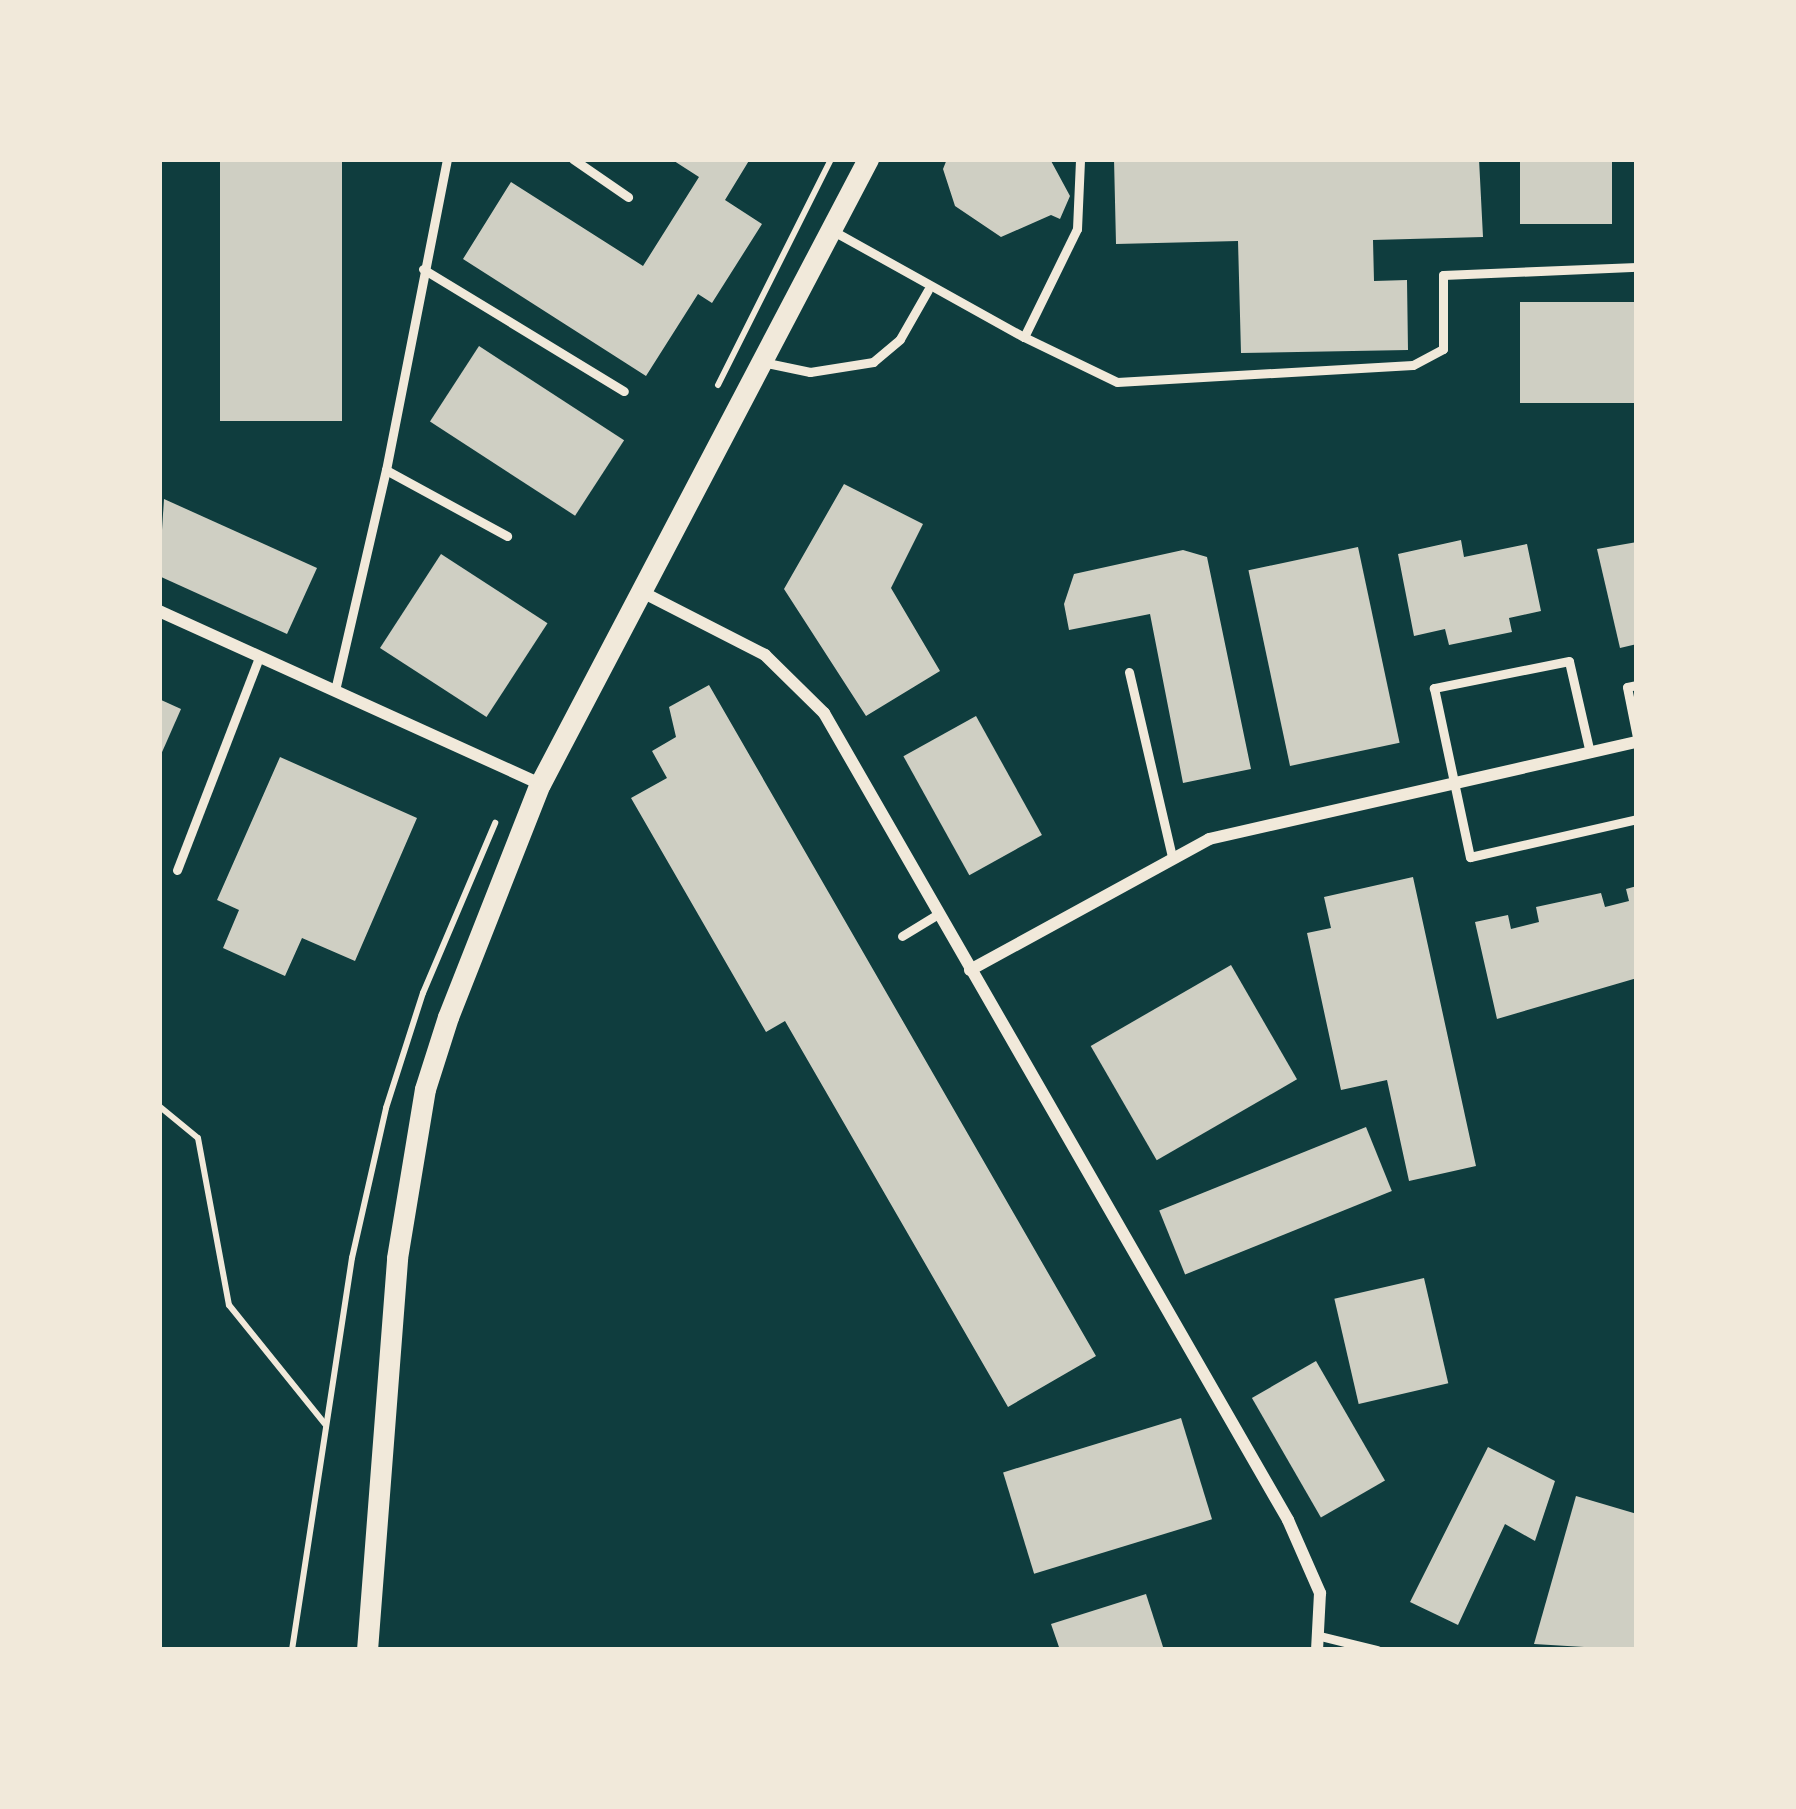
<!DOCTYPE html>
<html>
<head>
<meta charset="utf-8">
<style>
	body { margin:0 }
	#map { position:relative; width:1796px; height:1809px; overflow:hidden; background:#0f3d3e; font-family:"Archivo Narrow",sans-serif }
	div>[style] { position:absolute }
	.building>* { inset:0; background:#cfcfc3; transform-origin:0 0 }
	.path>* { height:6px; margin:-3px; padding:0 3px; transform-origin:3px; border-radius:3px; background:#f1e9da }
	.service>* { height:9px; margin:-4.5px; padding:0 4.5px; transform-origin:4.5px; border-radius:4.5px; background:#f1e9da }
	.minor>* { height:12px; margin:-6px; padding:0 6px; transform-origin:6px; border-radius:6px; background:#f1e9da }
	.tertiary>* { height:21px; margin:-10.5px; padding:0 10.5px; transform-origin:10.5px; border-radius:10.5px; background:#f1e9da }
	span { translate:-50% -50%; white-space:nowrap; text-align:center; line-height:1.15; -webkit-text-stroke:9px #f1e9da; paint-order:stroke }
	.frame { position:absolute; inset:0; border:162px solid #f1e9da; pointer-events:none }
</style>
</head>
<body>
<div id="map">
	<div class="building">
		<div style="left:220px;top:159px;width:122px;height:262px"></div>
		<div style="clip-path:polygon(671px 159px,750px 159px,725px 200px,762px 224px,712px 303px,698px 294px,646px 376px,463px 259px,511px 182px,643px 266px,699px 177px)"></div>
		<div style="clip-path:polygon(947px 159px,1050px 159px,1070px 196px,1060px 219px,1051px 215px,1001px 237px,955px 206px,943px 169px)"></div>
		<div style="clip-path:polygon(1114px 159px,1479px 159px,1483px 237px,1373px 240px,1374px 281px,1407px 280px,1408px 350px,1241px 353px,1238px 241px,1116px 244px)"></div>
		<div style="left:1520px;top:159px;width:92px;height:65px"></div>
		<div style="left:1637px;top:302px;width:101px;height:117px;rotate:90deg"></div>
		<div style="left:479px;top:346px;width:173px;height:90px;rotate:33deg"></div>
		<div style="clip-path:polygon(844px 484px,923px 524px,891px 588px,940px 671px,866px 716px,784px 589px)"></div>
		<div style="clip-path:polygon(164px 499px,317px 568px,287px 634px,159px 576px)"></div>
		<div style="clip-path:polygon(1461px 540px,1464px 557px,1527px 544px,1541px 611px,1509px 618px,1512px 632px,1449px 645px,1445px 629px,1414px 636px,1398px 554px)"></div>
		<div style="clip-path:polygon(1637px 542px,1637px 644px,1620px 648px,1597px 549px)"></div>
		<div style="left:1358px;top:547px;width:200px;height:112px;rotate:78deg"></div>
		<div style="clip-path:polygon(1183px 550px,1207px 557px,1251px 769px,1183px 783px,1150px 614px,1069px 630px,1064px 604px,1074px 574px)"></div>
		<div style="left:441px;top:554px;width:127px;height:112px;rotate:33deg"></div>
		<div style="clip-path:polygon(709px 685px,1096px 1356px,1008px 1407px,785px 1021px,766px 1032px,631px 798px,667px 778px,652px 751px,676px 737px,669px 707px)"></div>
		<div style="clip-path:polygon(159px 699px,181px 709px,159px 759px)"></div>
		<div style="left:976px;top:716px;width:136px;height:83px;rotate:61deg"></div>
		<div style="clip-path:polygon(280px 757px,417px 818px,355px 961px,302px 938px,285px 976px,223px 948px,239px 910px,217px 900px)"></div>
		<div style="clip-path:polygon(1413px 877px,1476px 1166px,1409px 1181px,1387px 1080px,1341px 1090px,1307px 933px,1331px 928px,1324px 897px)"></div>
		<div style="clip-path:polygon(1637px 886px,1637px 978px,1497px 1019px,1475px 922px,1508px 915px,1511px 929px,1539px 922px,1536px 907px,1601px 893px,1605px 907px,1629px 901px,1626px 889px)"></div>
		<div style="left:1231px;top:965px;width:132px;height:162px;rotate:60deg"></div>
		<div style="left:1366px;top:1127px;width:69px;height:223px;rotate:68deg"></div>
		<div style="left:1424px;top:1278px;width:108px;height:92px;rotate:77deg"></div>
		<div style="left:1316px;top:1361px;width:138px;height:74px;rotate:60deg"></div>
		<div style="left:1181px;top:1418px;width:106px;height:186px;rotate:73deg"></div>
		<div style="clip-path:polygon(1488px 1447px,1555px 1481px,1535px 1541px,1505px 1524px,1458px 1625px,1410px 1602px)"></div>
		<div style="clip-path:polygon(1576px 1496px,1637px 1514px,1634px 1650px,1534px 1644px)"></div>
		<div style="clip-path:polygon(1146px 1594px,1164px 1650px,1060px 1650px,1051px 1624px)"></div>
	</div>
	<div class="path">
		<div style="left:718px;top:385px;width:253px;rotate:-63.4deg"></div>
		<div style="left:159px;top:1106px;width:50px;rotate:39.4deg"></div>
		<div style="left:198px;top:1138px;width:170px;rotate:79.5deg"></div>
		<div style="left:229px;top:1305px;width:153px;rotate:51.1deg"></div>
		<div style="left:292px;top:1650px;width:397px;rotate:-81.3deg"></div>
		<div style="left:352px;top:1258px;width:154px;rotate:-77.2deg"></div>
		<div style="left:386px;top:1108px;width:121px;rotate:-72.2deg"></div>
		<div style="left:423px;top:993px;width:185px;rotate:-67deg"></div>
	</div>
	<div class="service">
		<div style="left:573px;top:159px;width:67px;rotate:34.6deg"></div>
		<div style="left:835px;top:232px;width:216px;rotate:29.1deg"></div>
		<div style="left:1024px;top:337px;width:120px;rotate:-63.9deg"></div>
		<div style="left:1077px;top:229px;width:70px;rotate:-87.5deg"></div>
		<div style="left:423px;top:269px;width:235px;rotate:31.3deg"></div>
		<div style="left:1024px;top:337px;width:103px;rotate:25.8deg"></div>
		<div style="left:1117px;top:382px;width:296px;rotate:-3.3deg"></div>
		<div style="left:1413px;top:365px;width:34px;rotate:-28deg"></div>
		<div style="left:1443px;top:349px;width:74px;rotate:-90deg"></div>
		<div style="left:1443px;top:275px;width:194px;rotate:-2.4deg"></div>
		<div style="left:767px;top:363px;width:44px;rotate:11.8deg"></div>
		<div style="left:810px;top:372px;width:64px;rotate:-9deg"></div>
		<div style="left:873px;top:362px;width:35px;rotate:-40deg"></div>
		<div style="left:900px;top:339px;width:56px;rotate:-60.3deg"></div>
		<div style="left:386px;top:470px;width:317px;rotate:-78.9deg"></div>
		<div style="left:1129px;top:672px;width:190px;rotate:76.9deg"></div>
		<div style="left:1637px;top:685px;width:10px;rotate:169deg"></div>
		<div style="left:1627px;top:687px;width:51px;rotate:78.7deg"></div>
		<div style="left:336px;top:686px;width:222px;rotate:-77deg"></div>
		<div style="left:386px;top:470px;width:138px;rotate:28.6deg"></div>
		<div style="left:1590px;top:753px;width:94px;rotate:-102.9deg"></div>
		<div style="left:1569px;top:661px;width:138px;rotate:168.7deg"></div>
		<div style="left:1434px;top:688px;width:173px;rotate:78deg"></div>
		<div style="left:1470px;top:857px;width:171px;rotate:-12.8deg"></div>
		<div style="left:177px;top:870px;width:230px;rotate:-68.9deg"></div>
		<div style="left:902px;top:936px;width:42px;rotate:-31.4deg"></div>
		<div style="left:1320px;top:1636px;width:59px;rotate:13.8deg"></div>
	</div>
	<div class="minor">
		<div style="left:644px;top:593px;width:136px;rotate:27.1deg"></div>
		<div style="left:765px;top:655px;width:83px;rotate:44.5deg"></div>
		<div style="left:824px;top:713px;width:931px;rotate:60.1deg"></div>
		<div style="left:1288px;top:1520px;width:80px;rotate:66.3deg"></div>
		<div style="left:1320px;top:1593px;width:57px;rotate:93deg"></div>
		<div style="left:159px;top:611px;width:418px;rotate:24.4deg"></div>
		<div style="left:970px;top:970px;width:273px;rotate:-28.7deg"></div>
		<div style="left:1209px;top:839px;width:439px;rotate:-12.8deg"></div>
	</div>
	<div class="tertiary">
		<div style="left:367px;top:1650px;width:393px;rotate:-85.6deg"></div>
		<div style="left:397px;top:1258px;width:171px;rotate:-80.6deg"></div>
		<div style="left:425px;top:1089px;width:76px;rotate:-72.3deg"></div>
		<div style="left:448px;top:1017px;width:251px;rotate:-68.5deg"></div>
		<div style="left:540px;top:784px;width:706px;rotate:-62.31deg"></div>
	</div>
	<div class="frame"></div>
</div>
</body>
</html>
